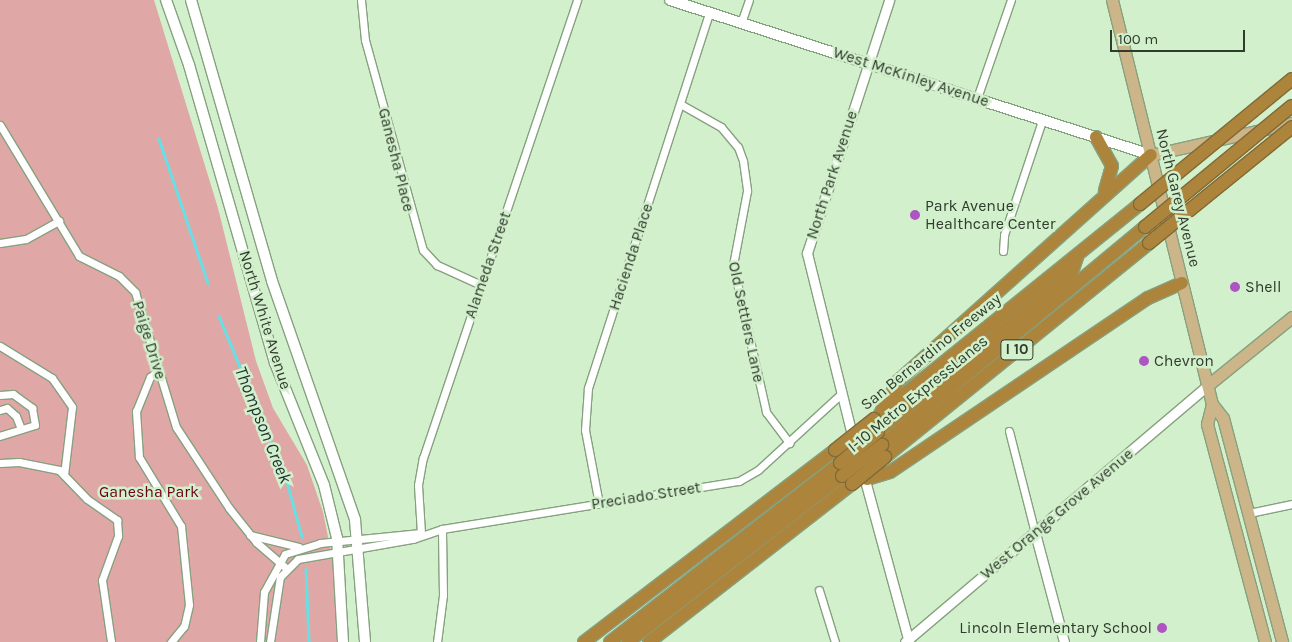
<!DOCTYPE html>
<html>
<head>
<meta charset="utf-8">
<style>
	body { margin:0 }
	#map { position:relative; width:1292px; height:642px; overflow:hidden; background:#d3f0cc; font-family:Karla,sans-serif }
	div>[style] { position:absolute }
	.green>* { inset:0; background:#e0a7a7 }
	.stream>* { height:2.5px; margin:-1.25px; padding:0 1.25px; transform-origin:1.25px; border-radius:1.25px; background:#68dfe5 }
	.roads { filter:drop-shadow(1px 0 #86a17f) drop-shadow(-1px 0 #86a17f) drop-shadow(0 1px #86a17f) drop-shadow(0 -1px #86a17f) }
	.minor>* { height:7px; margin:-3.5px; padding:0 3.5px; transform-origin:3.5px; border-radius:3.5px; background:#fff }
	.tertiary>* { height:9px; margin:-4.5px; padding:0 4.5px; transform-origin:4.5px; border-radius:4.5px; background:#fff }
	.secondary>* { height:10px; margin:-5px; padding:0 5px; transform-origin:5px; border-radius:5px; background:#fff }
	.primary>* { height:11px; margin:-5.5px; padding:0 5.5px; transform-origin:5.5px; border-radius:5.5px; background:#cdb58a }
	.motorway>* { height:12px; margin:-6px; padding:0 6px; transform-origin:6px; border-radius:6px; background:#ac843c }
	.bridges { filter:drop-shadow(1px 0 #816b37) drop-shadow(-1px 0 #816b37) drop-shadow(0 1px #816b37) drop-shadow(0 -1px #816b37) }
	.motorway-bridge>* { height:12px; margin:-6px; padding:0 6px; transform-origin:6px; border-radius:6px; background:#ac843c }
	.dots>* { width:14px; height:14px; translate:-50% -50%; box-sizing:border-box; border:2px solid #d3f0cc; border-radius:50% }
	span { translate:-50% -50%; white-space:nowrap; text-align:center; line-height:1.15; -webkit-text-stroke:5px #d3f0cc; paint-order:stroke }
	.shield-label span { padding:1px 4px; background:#d3f0cc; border:1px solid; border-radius:4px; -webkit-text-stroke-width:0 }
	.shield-label { font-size:15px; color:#303c2e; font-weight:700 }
	.street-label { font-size:16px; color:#303c2e }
	.poi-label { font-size:16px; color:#303c2e }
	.left { translate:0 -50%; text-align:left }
	.right { translate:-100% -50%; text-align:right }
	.park-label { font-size:16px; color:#6c0017 }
	.water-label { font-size:18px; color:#1c3132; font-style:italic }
	.scale { position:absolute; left:1110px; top:30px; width:135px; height:22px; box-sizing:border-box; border:2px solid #303c2e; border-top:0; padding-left:6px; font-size:15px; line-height:18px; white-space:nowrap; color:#303c2e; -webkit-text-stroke:4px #d3f0cc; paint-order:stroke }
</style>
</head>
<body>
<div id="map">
	<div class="green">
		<div style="clip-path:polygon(0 0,154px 0,218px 208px,256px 361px,273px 408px,307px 465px,323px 512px,334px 566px,337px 642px,0 642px)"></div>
	</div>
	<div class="stream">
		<div style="left:159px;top:139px;width:152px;rotate:71.2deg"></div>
		<div style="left:219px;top:316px;width:175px;rotate:67.5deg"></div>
		<div style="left:286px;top:478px;width:61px;rotate:74.8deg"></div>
		<div style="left:306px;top:569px;width:73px;rotate:87.6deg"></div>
	</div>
	<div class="roads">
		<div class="minor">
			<div style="left:361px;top:0;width:40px;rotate:84.3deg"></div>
			<div style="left:365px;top:40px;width:218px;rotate:74.6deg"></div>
			<div style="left:423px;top:250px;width:21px;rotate:47deg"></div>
			<div style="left:437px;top:265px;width:48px;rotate:24.4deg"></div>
			<div style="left:741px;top:23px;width:24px;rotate:-71deg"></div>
			<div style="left:977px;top:98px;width:104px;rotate:-70.9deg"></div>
			<div style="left:682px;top:105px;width:45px;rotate:29.4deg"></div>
			<div style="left:721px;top:127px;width:26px;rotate:50deg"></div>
			<div style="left:738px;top:147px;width:15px;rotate:70deg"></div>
			<div style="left:743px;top:161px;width:30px;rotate:82deg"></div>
			<div style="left:747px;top:191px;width:75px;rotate:100.7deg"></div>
			<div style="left:733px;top:265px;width:151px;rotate:77.3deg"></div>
			<div style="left:766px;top:412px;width:39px;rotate:53deg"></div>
			<div style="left:0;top:125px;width:153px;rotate:58.9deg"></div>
			<div style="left:79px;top:256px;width:45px;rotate:26.6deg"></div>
			<div style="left:119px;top:276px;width:23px;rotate:45deg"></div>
			<div style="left:135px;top:292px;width:141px;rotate:73.1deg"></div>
			<div style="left:176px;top:427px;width:97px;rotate:56.8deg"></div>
			<div style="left:229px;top:508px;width:43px;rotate:51.5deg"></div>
			<div style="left:256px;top:542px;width:38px;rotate:41deg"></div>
			<div style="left:0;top:243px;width:26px;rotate:-9deg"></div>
			<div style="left:26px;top:239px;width:38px;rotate:-29deg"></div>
			<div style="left:1003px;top:251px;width:16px;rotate:-86deg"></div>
			<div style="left:1004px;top:235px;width:120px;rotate:-71.6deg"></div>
			<div style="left:0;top:346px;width:61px;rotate:31.6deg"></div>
			<div style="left:52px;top:378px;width:35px;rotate:55deg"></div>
			<div style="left:72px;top:407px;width:68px;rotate:96.7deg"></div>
			<div style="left:159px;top:370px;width:11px;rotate:142deg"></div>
			<div style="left:150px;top:377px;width:37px;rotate:112deg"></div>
			<div style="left:136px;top:411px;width:46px;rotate:86.3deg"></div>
			<div style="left:139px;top:457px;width:81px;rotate:58.7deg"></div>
			<div style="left:181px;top:526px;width:79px;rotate:84.2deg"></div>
			<div style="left:189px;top:605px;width:22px;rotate:103deg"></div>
			<div style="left:184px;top:626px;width:21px;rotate:129deg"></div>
			<div style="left:0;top:395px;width:13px;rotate:-4deg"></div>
			<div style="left:13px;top:394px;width:24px;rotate:36deg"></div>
			<div style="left:32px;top:408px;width:17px;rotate:80deg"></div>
			<div style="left:35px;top:425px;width:37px;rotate:163deg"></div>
			<div style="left:0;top:410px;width:7px;rotate:-16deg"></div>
			<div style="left:7px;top:408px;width:12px;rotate:42deg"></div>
			<div style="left:16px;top:416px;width:14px;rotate:69deg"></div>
			<div style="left:1009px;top:431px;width:105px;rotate:75.7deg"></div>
			<div style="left:0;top:463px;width:19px;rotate:-3deg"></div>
			<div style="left:19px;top:462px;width:41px;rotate:11.3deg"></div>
			<div style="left:59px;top:470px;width:40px;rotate:46deg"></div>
			<div style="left:87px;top:499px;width:37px;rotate:35deg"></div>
			<div style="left:117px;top:520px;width:16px;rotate:86deg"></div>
			<div style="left:118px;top:536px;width:47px;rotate:110deg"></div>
			<div style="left:102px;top:580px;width:63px;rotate:81.7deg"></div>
			<div style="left:599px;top:504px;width:75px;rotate:-100.7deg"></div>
			<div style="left:585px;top:430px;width:42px;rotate:-85.9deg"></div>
			<div style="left:588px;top:388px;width:393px;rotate:-72.1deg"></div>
			<div style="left:1249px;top:513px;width:44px;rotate:-11.8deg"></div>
			<div style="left:421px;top:533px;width:48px;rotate:-93.6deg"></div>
			<div style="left:418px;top:485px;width:27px;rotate:-80deg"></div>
			<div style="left:423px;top:458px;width:483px;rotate:-71.4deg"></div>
			<div style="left:250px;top:535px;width:50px;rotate:13.8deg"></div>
			<div style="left:819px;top:590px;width:54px;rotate:72.9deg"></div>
			<div style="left:260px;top:642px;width:50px;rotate:-85.4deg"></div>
			<div style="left:264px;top:592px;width:43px;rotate:-61.1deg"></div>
			<div style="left:285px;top:554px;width:37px;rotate:-17deg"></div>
			<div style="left:320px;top:543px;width:101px;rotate:-5.7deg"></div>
			<div style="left:270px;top:642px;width:66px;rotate:-81.3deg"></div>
			<div style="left:280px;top:577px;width:25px;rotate:-45deg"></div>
			<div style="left:298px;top:559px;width:117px;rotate:-9.9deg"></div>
			<div style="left:413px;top:539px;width:31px;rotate:-19deg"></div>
			<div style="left:442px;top:529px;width:301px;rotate:-9.2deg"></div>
			<div style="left:739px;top:481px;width:22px;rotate:-30deg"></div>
			<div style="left:758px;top:470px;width:113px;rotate:-42.5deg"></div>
			<div style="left:437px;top:642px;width:47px;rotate:-82.7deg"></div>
			<div style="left:443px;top:595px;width:66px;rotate:-90.9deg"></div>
		</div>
		<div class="tertiary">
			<div style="left:853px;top:439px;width:192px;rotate:-103.9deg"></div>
			<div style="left:807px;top:253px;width:266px;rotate:-72deg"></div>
			<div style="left:863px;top:473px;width:175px;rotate:74.8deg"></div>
			<div style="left:1035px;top:533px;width:113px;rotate:75.1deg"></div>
			<div style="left:905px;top:642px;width:397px;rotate:-40.3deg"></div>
		</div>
		<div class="secondary">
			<div style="left:166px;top:0;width:69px;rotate:70.5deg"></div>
			<div style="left:189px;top:65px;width:310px;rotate:73.9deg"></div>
			<div style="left:275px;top:363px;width:131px;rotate:68.1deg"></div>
			<div style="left:324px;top:485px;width:55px;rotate:76.2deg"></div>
			<div style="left:337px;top:538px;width:104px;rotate:86.7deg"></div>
			<div style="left:191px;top:0;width:292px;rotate:73.9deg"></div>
			<div style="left:272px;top:281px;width:253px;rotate:70.8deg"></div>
			<div style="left:355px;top:520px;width:122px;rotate:85.3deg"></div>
			<div style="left:670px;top:0;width:505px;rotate:17.86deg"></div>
		</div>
		<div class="primary">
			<div style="left:1112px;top:0;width:416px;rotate:76.1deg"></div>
			<div style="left:1212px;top:404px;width:18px;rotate:52deg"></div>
			<div style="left:1223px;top:418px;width:232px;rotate:75.2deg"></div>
			<div style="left:1151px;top:155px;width:145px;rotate:-12.8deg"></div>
			<div style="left:1208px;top:385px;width:108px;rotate:-39deg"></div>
			<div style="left:1212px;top:404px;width:21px;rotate:104deg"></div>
			<div style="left:1207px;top:424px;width:226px;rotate:75.1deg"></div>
		</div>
		<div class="motorway">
			<div style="left:1096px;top:137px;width:33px;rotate:61deg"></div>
			<div style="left:1112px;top:166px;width:26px;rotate:106deg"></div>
			<div style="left:886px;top:409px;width:326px;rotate:-38.9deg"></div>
			<div style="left:880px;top:414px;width:38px;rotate:-61deg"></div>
			<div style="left:898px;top:381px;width:339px;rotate:-41.8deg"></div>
			<div style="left:878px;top:432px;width:249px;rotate:-39.1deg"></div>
			<div style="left:1071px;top:275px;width:21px;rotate:-71deg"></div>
			<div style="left:882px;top:445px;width:342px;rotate:-39.7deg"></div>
			<div style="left:885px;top:457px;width:340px;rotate:-39deg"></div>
			<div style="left:867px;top:479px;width:24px;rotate:-17deg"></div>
			<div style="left:890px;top:472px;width:311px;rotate:-34deg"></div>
			<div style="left:1148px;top:298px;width:37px;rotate:-24deg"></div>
			<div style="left:584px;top:642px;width:316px;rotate:-37.4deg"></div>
			<div style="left:610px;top:642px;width:291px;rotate:-37.9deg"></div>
			<div style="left:628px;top:642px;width:271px;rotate:-37.8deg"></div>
			<div style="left:649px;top:642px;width:257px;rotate:-37.9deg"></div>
		</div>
	</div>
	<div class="bridges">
		<div class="motorway-bridge">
			<div style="left:1140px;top:204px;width:197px;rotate:-39.4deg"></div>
			<div style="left:1145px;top:227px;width:190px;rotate:-39.5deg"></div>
			<div style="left:1149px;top:243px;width:184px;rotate:-39deg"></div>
			<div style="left:835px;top:450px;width:50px;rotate:-38.5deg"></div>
			<div style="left:840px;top:463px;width:49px;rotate:-39.2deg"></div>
			<div style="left:842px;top:476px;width:51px;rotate:-37.8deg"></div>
			<div style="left:852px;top:484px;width:43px;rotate:-39.3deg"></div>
		</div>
	</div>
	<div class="dots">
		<div style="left:915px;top:215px;background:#ad55c2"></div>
		<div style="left:1235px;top:287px;background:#ad55c2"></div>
		<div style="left:1144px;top:361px;background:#ad55c2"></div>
		<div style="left:1162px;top:628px;background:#ad55c2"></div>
	</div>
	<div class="shield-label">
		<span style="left:1017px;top:350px">I 10</span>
	</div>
	<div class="street-label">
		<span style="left:911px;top:77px;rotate:18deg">West McKinley Avenue</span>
		<span style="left:396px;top:160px;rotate:76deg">Ganesha Place</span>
		<span style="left:832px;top:175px;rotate:-72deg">North Park Avenue</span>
		<span style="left:1178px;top:198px;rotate:76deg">North Garey Avenue</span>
		<span style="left:631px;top:257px;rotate:-72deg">Hacienda Place</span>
		<span style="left:488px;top:265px;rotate:-71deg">Alameda Street</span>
		<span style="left:265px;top:320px;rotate:73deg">North White Avenue</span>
		<span style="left:746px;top:322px;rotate:78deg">Old Settlers Lane</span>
		<span style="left:149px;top:340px;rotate:73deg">Paige Drive</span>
		<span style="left:931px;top:352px;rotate:-39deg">San Bernardino Freeway</span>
		<span style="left:918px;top:394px;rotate:-39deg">I-10 Metro ExpressLanes</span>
		<span style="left:646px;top:496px;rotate:-9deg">Preciado Street</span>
		<span style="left:1057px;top:514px;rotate:-40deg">West Orange Grove Avenue</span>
	</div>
	<div class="poi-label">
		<span class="left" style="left:925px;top:215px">Park Avenue<br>Healthcare Center</span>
		<span class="left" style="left:1245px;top:287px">Shell</span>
		<span class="left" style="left:1154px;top:361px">Chevron</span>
		<span class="right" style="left:1152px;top:628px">Lincoln Elementary School</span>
	</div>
	<div class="park-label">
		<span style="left:149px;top:492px">Ganesha Park</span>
	</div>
	<div class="water-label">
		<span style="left:263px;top:425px;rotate:68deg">Thompson Creek</span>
	</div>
	<div class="scale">100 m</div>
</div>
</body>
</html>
